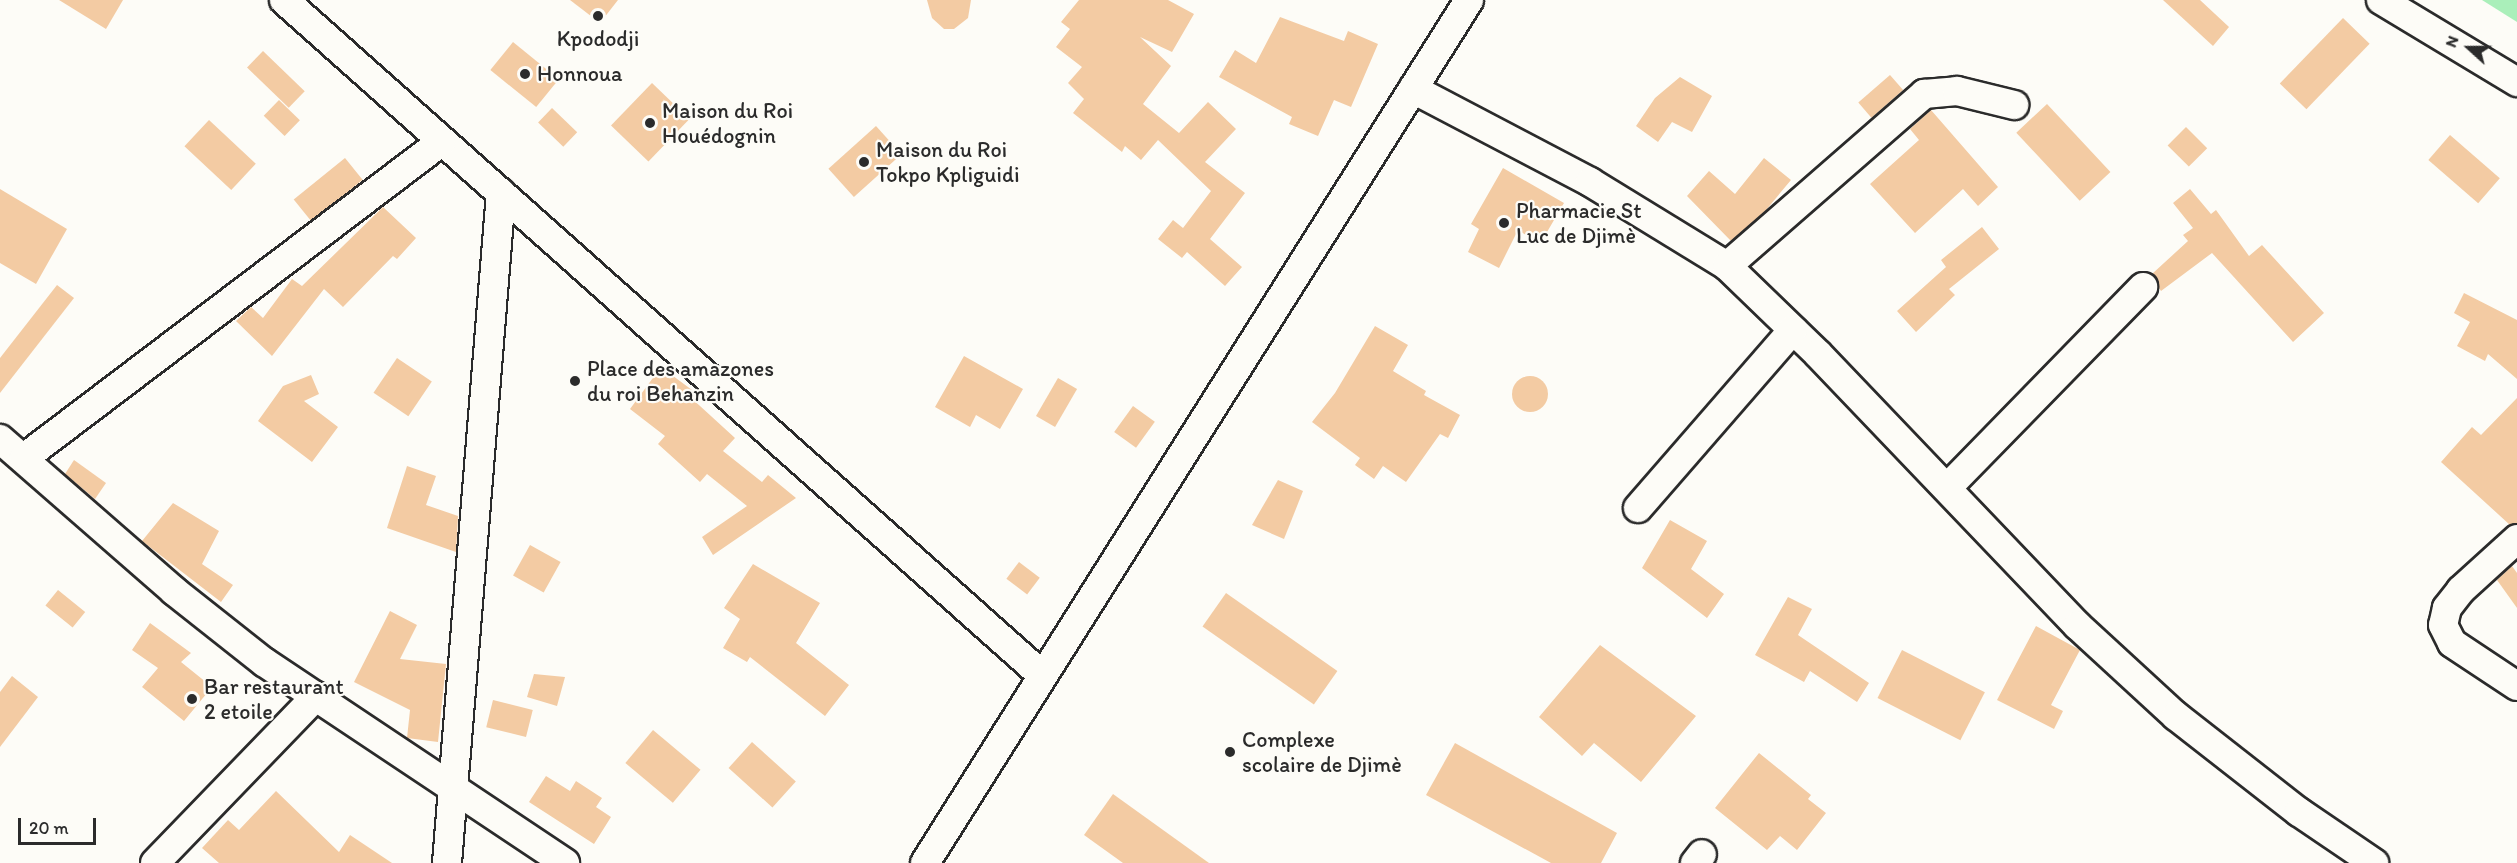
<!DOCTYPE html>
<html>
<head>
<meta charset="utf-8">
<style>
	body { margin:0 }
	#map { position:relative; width:2517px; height:863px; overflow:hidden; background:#fdfcf7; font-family:Itim,sans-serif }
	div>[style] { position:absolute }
	.green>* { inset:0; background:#aaefba }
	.building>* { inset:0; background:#f3cba3; transform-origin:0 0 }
	.round { border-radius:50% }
	.roads { filter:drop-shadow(2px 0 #2b2b2b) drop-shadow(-2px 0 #2b2b2b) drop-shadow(0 2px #2b2b2b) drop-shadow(0 -2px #2b2b2b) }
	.minor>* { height:28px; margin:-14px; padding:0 14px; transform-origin:14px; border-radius:14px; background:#fdfcf7 }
	.dots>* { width:16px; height:16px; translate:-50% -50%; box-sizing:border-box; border:3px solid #fdfcf7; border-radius:50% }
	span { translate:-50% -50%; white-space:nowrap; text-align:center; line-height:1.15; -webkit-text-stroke:4.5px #fdfcf7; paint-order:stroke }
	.poi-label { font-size:22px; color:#2b2b2b }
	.left { translate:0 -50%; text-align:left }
	.north { position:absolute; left:2439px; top:18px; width:60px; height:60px; -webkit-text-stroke:4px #fdfcf7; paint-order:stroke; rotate:291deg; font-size:16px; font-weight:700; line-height:24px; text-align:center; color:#2b2b2b }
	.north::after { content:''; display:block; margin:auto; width:21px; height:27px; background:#2b2b2b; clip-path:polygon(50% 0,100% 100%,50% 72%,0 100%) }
	.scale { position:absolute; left:18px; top:818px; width:78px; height:27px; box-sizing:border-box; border:3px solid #2b2b2b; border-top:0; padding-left:8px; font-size:18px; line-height:21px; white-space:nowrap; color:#2b2b2b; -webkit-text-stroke:4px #fdfcf7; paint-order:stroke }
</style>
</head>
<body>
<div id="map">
	<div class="green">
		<div style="clip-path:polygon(2482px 0,2517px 0,2517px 22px)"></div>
	</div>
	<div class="building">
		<div style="clip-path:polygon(59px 0,123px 0,106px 29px)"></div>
		<div style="clip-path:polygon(570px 0,618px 0,600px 23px)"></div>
		<div style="clip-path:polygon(927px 0,971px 0,968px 18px,954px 29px,944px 29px,932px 18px)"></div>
		<div style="clip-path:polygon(1079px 0,1168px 0,1194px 14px,1172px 52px,1140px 37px,1171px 66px,1143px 104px,1179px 133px,1208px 102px,1236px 129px,1205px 162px,1245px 193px,1210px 239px,1242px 267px,1225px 286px,1187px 252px,1182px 258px,1158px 239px,1173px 220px,1183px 228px,1211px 191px,1158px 140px,1141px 160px,1125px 146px,1122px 152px,1073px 113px,1084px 99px,1068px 83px,1082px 67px,1056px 47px,1070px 29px,1061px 22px)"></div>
		<div style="clip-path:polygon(2163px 0,2200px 0,2229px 27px,2213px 46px)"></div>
		<div style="clip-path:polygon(1280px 17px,1344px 41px,1348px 31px,1378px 44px,1351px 107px,1334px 100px,1318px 136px,1289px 124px,1292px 117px,1219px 77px,1235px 50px,1256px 63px)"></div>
		<div style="left:2343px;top:18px;width:37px;height:91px;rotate:44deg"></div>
		<div style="left:513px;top:42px;width:59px;height:36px;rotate:39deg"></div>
		<div style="left:263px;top:51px;width:58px;height:23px;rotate:44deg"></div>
		<div style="left:1890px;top:75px;width:20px;height:42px;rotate:49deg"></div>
		<div style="clip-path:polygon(1680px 77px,1712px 96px,1692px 132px,1672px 122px,1658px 142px,1636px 126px,1655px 98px)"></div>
		<div style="left:652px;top:83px;width:52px;height:59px;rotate:44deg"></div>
		<div style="left:279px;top:100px;width:29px;height:22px;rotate:44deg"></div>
		<div style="left:2047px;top:104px;width:93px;height:42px;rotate:47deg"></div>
		<div style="left:552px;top:108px;width:35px;height:20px;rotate:44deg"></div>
		<div style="clip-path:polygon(1931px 110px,1998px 187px,1978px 206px,1963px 189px,1915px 233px,1870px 184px,1919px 140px,1910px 129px)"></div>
		<div style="left:209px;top:120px;width:64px;height:36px;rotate:43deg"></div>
		<div style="left:876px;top:126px;width:38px;height:64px;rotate:48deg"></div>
		<div style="left:2186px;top:127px;width:30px;height:26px;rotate:45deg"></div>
		<div style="left:2450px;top:135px;width:66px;height:33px;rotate:41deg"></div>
		<div style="left:345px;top:158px;width:28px;height:66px;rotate:51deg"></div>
		<div style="clip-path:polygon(1764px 158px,1791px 180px,1766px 210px,1731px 241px,1687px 196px,1709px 171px,1735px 194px)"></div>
		<div style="clip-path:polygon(1503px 168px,1564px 203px,1540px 244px,1518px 230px,1499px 268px,1468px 252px,1479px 229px,1471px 224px)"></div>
		<div style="clip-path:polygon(0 189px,67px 229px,36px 284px,0 263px)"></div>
		<div style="clip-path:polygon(2190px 189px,2211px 214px,2216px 210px,2249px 256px,2262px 245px,2324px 313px,2293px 342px,2212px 253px,2161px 291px,2159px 288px,2152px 274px,2188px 241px,2183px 235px,2193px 228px,2173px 203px)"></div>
		<div style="clip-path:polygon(383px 207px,416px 238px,397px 259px,393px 256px,343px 307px,324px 289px,272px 356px,236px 321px,251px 307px,263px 318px,292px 279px,302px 286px)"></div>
		<div style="clip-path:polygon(1982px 227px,1999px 249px,1949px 289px,1955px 295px,1916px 332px,1897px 311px,1946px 267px,1941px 260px)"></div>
		<div style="clip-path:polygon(57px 285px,74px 298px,0 393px,0 358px)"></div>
		<div style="clip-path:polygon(2464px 293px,2517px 320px,2517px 379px,2488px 354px,2485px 361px,2457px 346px,2470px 322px,2454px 313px)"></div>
		<div style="clip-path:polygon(1375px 326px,1408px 345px,1393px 371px,1426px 391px,1424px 395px,1460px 415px,1448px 438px,1440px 434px,1406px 482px,1383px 466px,1374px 479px,1355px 465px,1360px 458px,1312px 422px,1335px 393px)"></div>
		<div style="clip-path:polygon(964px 356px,1023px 389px,1000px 429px,976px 415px,970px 427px,935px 407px)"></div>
		<div style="left:397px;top:358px;width:42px;height:42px;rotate:34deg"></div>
		<div style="clip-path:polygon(661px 367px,692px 390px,688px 395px,735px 438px,723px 451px,762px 482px,768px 475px,796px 498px,713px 555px,702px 537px,747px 506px,707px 474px,700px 482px,658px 444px,665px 436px,630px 409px)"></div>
		<div style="clip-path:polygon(311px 375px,319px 394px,304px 401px,338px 427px,312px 462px,258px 421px,283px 386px)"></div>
		<div class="round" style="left:1512px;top:376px;width:36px;height:36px"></div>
		<div style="left:1058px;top:378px;width:22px;height:44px;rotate:30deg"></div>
		<div style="clip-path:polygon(2517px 398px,2517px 523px,2510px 525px,2441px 462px,2472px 427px,2481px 435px)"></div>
		<div style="left:1133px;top:406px;width:27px;height:32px;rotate:36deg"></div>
		<div style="clip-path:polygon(74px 460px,106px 483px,95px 499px,65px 474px)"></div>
		<div style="clip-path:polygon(407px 466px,436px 476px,426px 505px,458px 516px,456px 552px,387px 528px)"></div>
		<div style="clip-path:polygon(1278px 480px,1303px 491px,1284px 539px,1252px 525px)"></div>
		<div style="clip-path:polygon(173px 503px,219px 531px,202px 564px,233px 585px,221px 602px,142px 541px)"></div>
		<div style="clip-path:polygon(1670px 520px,1707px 541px,1691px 569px,1724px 594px,1707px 618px,1642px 568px)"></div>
		<div style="left:530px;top:545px;width:35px;height:35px;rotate:29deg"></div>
		<div style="left:1019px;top:562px;width:26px;height:21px;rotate:37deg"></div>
		<div style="clip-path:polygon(753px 564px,820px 603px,796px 643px,849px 685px,825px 716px,750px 657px,747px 662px,723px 648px,740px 619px,724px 608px)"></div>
		<div style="clip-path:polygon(2512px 566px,2517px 573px,2517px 608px,2497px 580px)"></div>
		<div style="left:58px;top:590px;width:35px;height:20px;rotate:39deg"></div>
		<div style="left:1226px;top:593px;width:136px;height:41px;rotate:35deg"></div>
		<div style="clip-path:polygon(1788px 597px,1812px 609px,1798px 635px,1869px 683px,1857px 702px,1810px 671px,1804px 682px,1755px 655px)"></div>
		<div style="clip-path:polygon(390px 611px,417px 625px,400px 659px,446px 664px,438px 742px,407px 738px,410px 710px,354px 682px)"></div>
		<div style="clip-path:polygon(150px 623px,191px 653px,181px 662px,212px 687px,184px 721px,142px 687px,158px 668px,132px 650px)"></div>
		<div style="clip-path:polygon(2036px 626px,2080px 650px,2051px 705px,2063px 711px,2054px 729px,1997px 700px)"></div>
		<div style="clip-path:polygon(1600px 645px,1696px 716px,1641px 782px,1594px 743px,1582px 756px,1539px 717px)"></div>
		<div style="left:1902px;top:650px;width:93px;height:54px;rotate:27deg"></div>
		<div style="clip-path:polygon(534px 674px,565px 677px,557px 706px,527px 697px)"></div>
		<div style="clip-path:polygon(12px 676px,38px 697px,0 747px,0 692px)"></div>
		<div style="left:493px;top:700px;width:41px;height:28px;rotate:14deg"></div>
		<div style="left:653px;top:730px;width:62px;height:43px;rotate:40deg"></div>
		<div style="left:752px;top:742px;width:59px;height:35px;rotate:42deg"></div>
		<div style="clip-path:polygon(1455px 743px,1617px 833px,1601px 863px,1551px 863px,1426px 795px)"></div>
		<div style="clip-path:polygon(1759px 753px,1811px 795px,1808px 799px,1826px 813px,1797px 850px,1780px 836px,1767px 850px,1715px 808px)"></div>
		<div style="clip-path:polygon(546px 776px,570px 791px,576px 781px,602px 798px,596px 807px,611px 817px,594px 844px,529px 802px)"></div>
		<div style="clip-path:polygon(276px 791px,339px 852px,350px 835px,392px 863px,219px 863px,202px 848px,228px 820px,239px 830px)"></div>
		<div style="clip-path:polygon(1113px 794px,1209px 863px,1123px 863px,1084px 835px)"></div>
	</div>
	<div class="roads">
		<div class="minor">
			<div style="left:284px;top:0;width:1016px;rotate:41.69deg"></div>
			<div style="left:2381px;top:0;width:159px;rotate:31.1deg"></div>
			<div style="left:1413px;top:89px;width:200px;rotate:27.7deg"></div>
			<div style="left:1590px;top:182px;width:161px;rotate:31.5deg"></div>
			<div style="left:1727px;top:266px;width:127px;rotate:44deg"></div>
			<div style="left:1818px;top:354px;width:376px;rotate:46.3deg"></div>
			<div style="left:2078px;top:626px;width:133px;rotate:42.6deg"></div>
			<div style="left:2176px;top:716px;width:156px;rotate:38deg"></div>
			<div style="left:2299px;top:812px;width:91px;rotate:34.2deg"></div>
			<div style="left:1727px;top:266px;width:262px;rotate:-41.1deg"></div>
			<div style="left:1924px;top:94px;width:33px;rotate:-5deg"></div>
			<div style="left:1957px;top:91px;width:59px;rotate:13.8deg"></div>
			<div style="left:0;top:439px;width:231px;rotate:41.1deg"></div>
			<div style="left:174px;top:591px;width:115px;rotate:38.3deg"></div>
			<div style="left:264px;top:662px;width:362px;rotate:33.7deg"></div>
			<div style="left:24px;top:458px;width:523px;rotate:-37.15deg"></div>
			<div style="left:1947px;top:488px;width:281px;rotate:-45.7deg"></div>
			<div style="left:1638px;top:508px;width:236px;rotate:-49deg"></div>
			<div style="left:2517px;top:539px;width:76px;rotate:137.7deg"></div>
			<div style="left:2461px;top:590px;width:23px;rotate:128deg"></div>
			<div style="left:2447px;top:608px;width:17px;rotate:103deg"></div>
			<div style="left:2443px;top:625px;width:20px;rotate:63deg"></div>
			<div style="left:2452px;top:643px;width:78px;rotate:33.5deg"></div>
			<div style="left:155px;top:863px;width:232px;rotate:-46deg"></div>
			<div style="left:447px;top:863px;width:672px;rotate:-85.39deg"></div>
			<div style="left:925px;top:863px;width:1020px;rotate:-57.77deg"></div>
			<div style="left:1695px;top:863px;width:11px;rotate:-52deg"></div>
		</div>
	</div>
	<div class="dots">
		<div style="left:598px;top:16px;background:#2b2b2b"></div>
		<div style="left:525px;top:74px;background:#2b2b2b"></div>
		<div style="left:650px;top:123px;background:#2b2b2b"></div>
		<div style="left:864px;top:162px;background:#2b2b2b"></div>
		<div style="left:1504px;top:223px;background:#2b2b2b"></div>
		<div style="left:575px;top:381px;background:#2b2b2b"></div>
		<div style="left:192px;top:699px;background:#2b2b2b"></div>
		<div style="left:1230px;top:752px;background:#2b2b2b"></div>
	</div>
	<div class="poi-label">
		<span style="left:598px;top:39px">Kpododji</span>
		<span class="left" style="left:537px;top:74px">Honnoua</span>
		<span class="left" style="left:662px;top:123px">Maison du Roi<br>Houédognin</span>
		<span class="left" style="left:876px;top:162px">Maison du Roi<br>Tokpo Kpliguidi</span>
		<span class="left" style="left:1516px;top:223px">Pharmacie St<br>Luc de Djimè</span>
		<span class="left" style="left:587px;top:381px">Place des amazones<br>du roi Behanzin</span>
		<span class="left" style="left:204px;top:699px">Bar restaurant<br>2 etoile</span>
		<span class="left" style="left:1242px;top:752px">Complexe<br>scolaire de Djimè</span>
	</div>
	<div class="north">N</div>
	<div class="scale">20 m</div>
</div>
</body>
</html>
